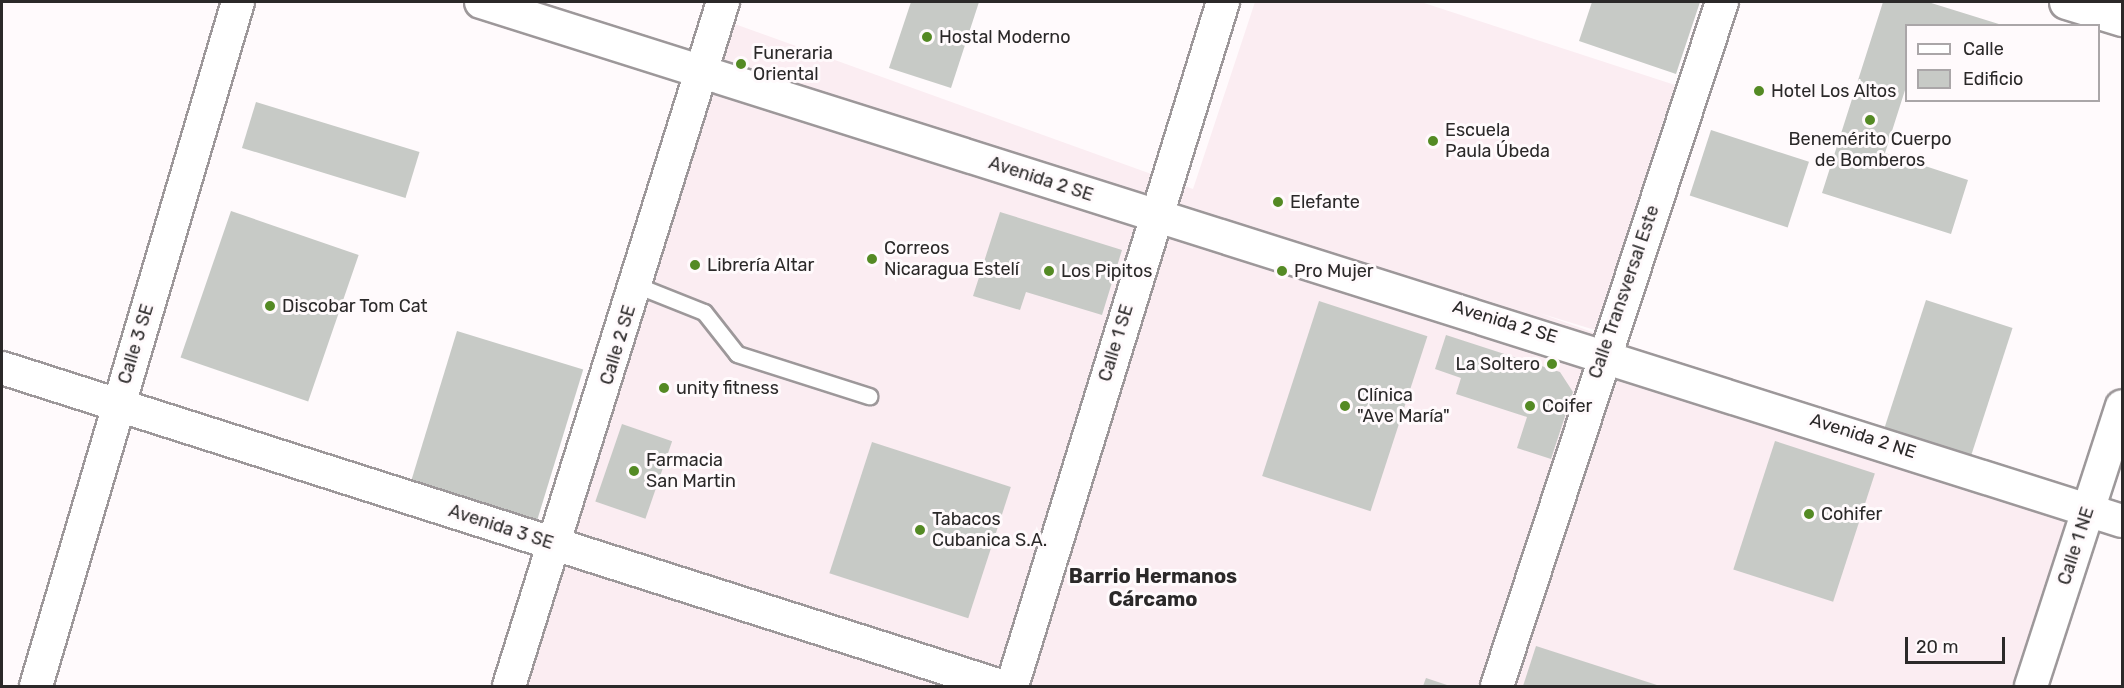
<!DOCTYPE html>
<html>
<head>
<meta charset="utf-8">
<style>
	body { margin:0 }
	#map { position:relative; width:2124px; height:688px; overflow:hidden; background:#fffafc; font-family:Rubik,sans-serif }
	div>[style] { position:absolute }
	.built>* { inset:0; background:#fbedf2 }
	.building>* { inset:0; background:#c7cac6; transform-origin:0 0 }
	.roads { filter:drop-shadow(2px 0 #9d989a) drop-shadow(-2px 0 #9d989a) drop-shadow(0 2px #9d989a) drop-shadow(0 -2px #9d989a) }
	.lane>* { height:15px; margin:-7.5px; padding:0 7.5px; transform-origin:7.5px; border-radius:7.5px; background:#fff }
	.street>* { height:32px; margin:-16px; padding:0 16px; transform-origin:16px; border-radius:16px; background:#fff }
	.secondary>* { height:33px; margin:-16.5px; padding:0 16.5px; transform-origin:16.5px; border-radius:16.5px; background:#fff }
	.dots>* { width:16px; height:16px; translate:-50% -50%; box-sizing:border-box; border:3px solid #fffafc; border-radius:50% }
	span { translate:-50% -50%; white-space:nowrap; text-align:center; line-height:1.15; -webkit-text-stroke:6px #fffafc; paint-order:stroke }
	.poi-label { font-size:18px; color:#2b2929 }
	.left { translate:0 -50%; text-align:left }
	.right { translate:-100% -50%; text-align:right }
	.street-label { font-size:18px; color:#2b2929 }
	.neighbourhood-label { font-size:20px; color:#2b2929; font-weight:700 }
	.frame { position:absolute; inset:0; border:3px solid #2b2929; pointer-events:none }
	.legend { position:absolute; left:1905px; top:24px; width:195px; height:78px; box-sizing:border-box; background:#fffafc; border:2px solid #aaa6a8; margin:0; padding:8px 10px; list-style:none; font-size:18px; color:#2b2929 }
	.legend li { display:flex; align-items:center; gap:12px; height:30px }
	.legend b { width:30px; border:2px solid #aaa6a8 }
	.scale { position:absolute; left:1905px; top:637px; width:100px; height:27px; box-sizing:border-box; border:3px solid #2b2929; border-top:0; padding-left:8px; font-size:18px; line-height:21px; white-space:nowrap; color:#2b2929; -webkit-text-stroke:4px #fffafc; paint-order:stroke }
</style>
</head>
<body>
<div id="map">
	<div class="built">
		<div style="clip-path:polygon(1255px 2px,1421px 2px,1675px 85px,1595px 330px,1539px 313px,2088px 509px,2034px 686px,506px 686px,718px 18px,1193px 189px)"></div>
	</div>
	<div class="building">
		<div style="clip-path:polygon(911px 2px,979px 2px,951px 88px,889px 68px)"></div>
		<div style="clip-path:polygon(1592px 2px,1700px 2px,1676px 74px,1579px 41px)"></div>
		<div style="clip-path:polygon(1883px 2px,1928px 2px,2002px 25px,1906px 26px,1906px 87px,1885px 153px,1968px 180px,1951px 234px,1822px 193px)"></div>
		<div style="left:256px;top:102px;width:171px;height:48px;rotate:17deg"></div>
		<div style="left:1711px;top:130px;width:103px;height:69px;rotate:18deg"></div>
		<div style="left:231px;top:211px;width:135px;height:155px;rotate:19deg"></div>
		<div style="clip-path:polygon(1000px 212px,1122px 250px,1102px 315px,1026px 292px,1020px 310px,973px 296px)"></div>
		<div style="left:1926px;top:300px;width:91px;height:135px;rotate:18deg"></div>
		<div style="left:1319px;top:301px;width:114px;height:184px;rotate:18deg"></div>
		<div style="left:457px;top:331px;width:132px;height:162px;rotate:17deg"></div>
		<div style="clip-path:polygon(1446px 335px,1560px 372px,1573px 392px,1551px 459px,1517px 448px,1527px 417px,1456px 394px,1461px 378px,1435px 369px)"></div>
		<div style="left:622px;top:424px;width:53px;height:82px;rotate:19deg"></div>
		<div style="left:1775px;top:441px;width:105px;height:135px;rotate:18deg"></div>
		<div style="left:872px;top:442px;width:146px;height:138px;rotate:18deg"></div>
		<div style="clip-path:polygon(1536px 646px,1660px 686px,1523px 686px)"></div>
		<div style="clip-path:polygon(1426px 678px,1450px 686px,1423px 686px)"></div>
	</div>
	<div class="roads">
		<div class="lane">
			<div style="left:636px;top:285px;width:73px;rotate:21.7deg"></div>
			<div style="left:704px;top:312px;width:53px;rotate:51.8deg"></div>
			<div style="left:737px;top:354px;width:139px;rotate:17.7deg"></div>
		</div>
		<div class="street">
			<div style="left:481px;top:2px;width:1721px;rotate:17.55deg"></div>
			<div style="left:2px;top:368px;width:1048px;rotate:17.66deg"></div>
			<div style="left:36px;top:686px;width:713px;rotate:-73.55deg"></div>
			<div style="left:509px;top:686px;width:717px;rotate:-72.63deg"></div>
			<div style="left:1012px;top:686px;width:716px;rotate:-72.86deg"></div>
			<div style="left:1497px;top:686px;width:720px;rotate:-71.79deg"></div>
			<div style="left:2031px;top:686px;width:294px;rotate:-72deg"></div>
		</div>
		<div class="secondary">
			<div style="left:2066px;top:2px;width:59px;rotate:16.9deg"></div>
		</div>
	</div>
	<div class="dots">
		<div style="left:927px;top:37px;background:#548a24"></div>
		<div style="left:741px;top:64px;background:#548a24"></div>
		<div style="left:1759px;top:91px;background:#548a24"></div>
		<div style="left:1870px;top:120px;background:#548a24"></div>
		<div style="left:1433px;top:141px;background:#548a24"></div>
		<div style="left:1278px;top:202px;background:#548a24"></div>
		<div style="left:872px;top:259px;background:#548a24"></div>
		<div style="left:695px;top:265px;background:#548a24"></div>
		<div style="left:1049px;top:271px;background:#548a24"></div>
		<div style="left:1282px;top:271px;background:#548a24"></div>
		<div style="left:270px;top:306px;background:#548a24"></div>
		<div style="left:1552px;top:364px;background:#548a24"></div>
		<div style="left:664px;top:388px;background:#548a24"></div>
		<div style="left:1345px;top:406px;background:#548a24"></div>
		<div style="left:1530px;top:406px;background:#548a24"></div>
		<div style="left:634px;top:471px;background:#548a24"></div>
		<div style="left:1809px;top:514px;background:#548a24"></div>
		<div style="left:920px;top:530px;background:#548a24"></div>
	</div>
	<div class="poi-label">
		<span class="left" style="left:939px;top:37px">Hostal Moderno</span>
		<span class="left" style="left:753px;top:64px">Funeraria<br>Oriental</span>
		<span class="left" style="left:1771px;top:91px">Hotel Los Altos</span>
		<span class="left" style="left:1445px;top:141px">Escuela<br>Paula Úbeda</span>
		<span style="left:1870px;top:150px">Benemérito Cuerpo<br>de Bomberos</span>
		<span class="left" style="left:1290px;top:202px">Elefante</span>
		<span class="left" style="left:884px;top:259px">Correos<br>Nicaragua Estelí</span>
		<span class="left" style="left:707px;top:265px">Librería Altar</span>
		<span class="left" style="left:1061px;top:271px">Los Pipitos</span>
		<span class="left" style="left:1294px;top:271px">Pro Mujer</span>
		<span class="left" style="left:282px;top:306px">Discobar Tom Cat</span>
		<span class="right" style="left:1540px;top:364px">La Soltero</span>
		<span class="left" style="left:676px;top:388px">unity fitness</span>
		<span class="left" style="left:1357px;top:406px">Clínica<br>"Ave María"</span>
		<span class="left" style="left:1542px;top:406px">Coifer</span>
		<span class="left" style="left:646px;top:471px">Farmacia<br>San Martin</span>
		<span class="left" style="left:1821px;top:514px">Cohifer</span>
		<span class="left" style="left:932px;top:530px">Tabacos<br>Cubanica S.A.</span>
	</div>
	<div class="street-label">
		<span style="left:1041px;top:179px;rotate:18deg">Avenida 2 SE</span>
		<span style="left:1624px;top:292px;rotate:-71deg">Calle Transversal Este</span>
		<span style="left:1505px;top:322px;rotate:17deg">Avenida 2 SE</span>
		<span style="left:1116px;top:343px;rotate:-73deg">Calle 1 SE</span>
		<span style="left:136px;top:344px;rotate:-73deg">Calle 3 SE</span>
		<span style="left:618px;top:345px;rotate:-73deg">Calle 2 SE</span>
		<span style="left:1863px;top:436px;rotate:18deg">Avenida 2 NE</span>
		<span style="left:501px;top:527px;rotate:18deg">Avenida 3 SE</span>
		<span style="left:2076px;top:546px;rotate:-72deg">Calle 1 NE</span>
	</div>
	<div class="neighbourhood-label">
		<span style="left:1153px;top:588px">Barrio Hermanos<br>Cárcamo</span>
	</div>
	<div class="frame"></div>
	<ul class="legend">
	<li><b style="height:8px;background:#fff"></b>Calle</li>
	<li><b style="height:16px;background:#c7cac6"></b>Edificio</li>
	</ul>
	<div class="scale">20 m</div>
</div>
</body>
</html>
